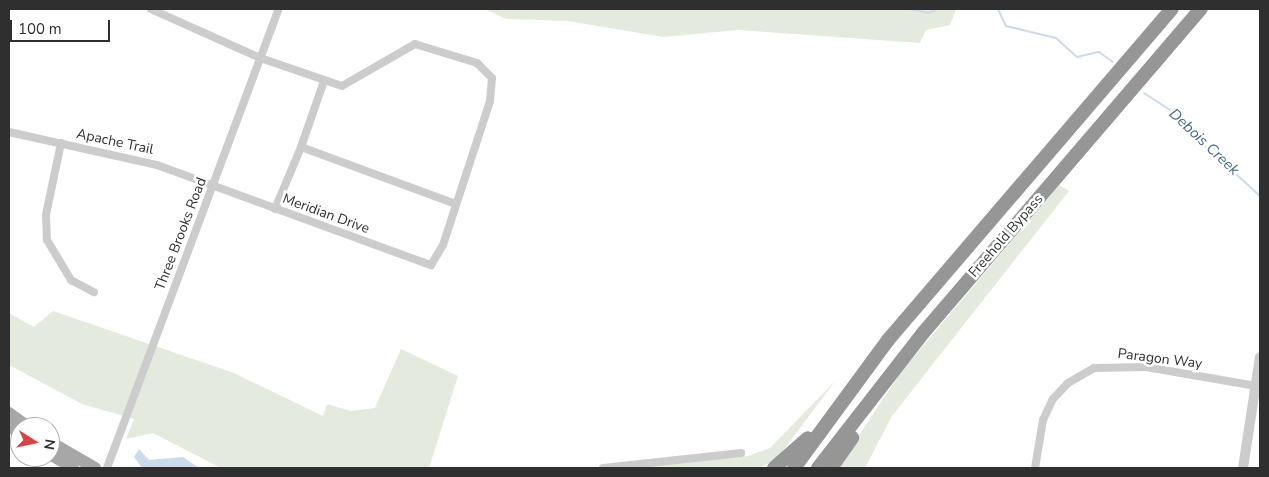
<!DOCTYPE html>
<html>
<head>
<meta charset="utf-8">
<style>
	body { margin:0 }
	#map { position:relative; width:1269px; height:477px; overflow:hidden; background:#fff; font-family:"Nunito Sans",sans-serif }
	div>[style] { position:absolute }
	.green>* { inset:0; background:#e4ebde }
	.water>* { inset:0; background:#ccdbe9 }
	.stream>* { height:2px; margin:-1px; padding:0 1px; transform-origin:1px; border-radius:1px; background:#ccdbe9 }
	.minor>* { height:8px; margin:-4px; padding:0 4px; transform-origin:4px; border-radius:4px; background:#ccc }
	.tertiary>* { height:10px; margin:-5px; padding:0 5px; transform-origin:5px; border-radius:5px; background:#ccc }
	.primary>* { height:12px; margin:-6px; padding:0 6px; transform-origin:6px; border-radius:6px; background:#a7a7a7 }
	.motorway>* { height:14px; margin:-7px; padding:0 7px; transform-origin:7px; border-radius:7px; background:#969696 }
	span { translate:-50% -50%; white-space:nowrap; text-align:center; line-height:1.15; -webkit-text-stroke:5px #fff; paint-order:stroke }
	.street-label { font-size:14px; color:#2f2f2f }
	.water-label { font-size:15px; color:#43688b; font-style:italic }
	.frame { position:absolute; inset:0; border:10px solid #2f2f2f; pointer-events:none }
	.north { position:absolute; left:10px; top:417px; width:50px; height:50px; box-sizing:border-box; background:#fff; border:1px solid #acacac; border-radius:50%; rotate:100deg; font-size:14px; font-weight:700; line-height:20px; text-align:center; color:#2f2f2f }
	.north::after { content:''; display:block; margin:auto; width:18px; height:22px; background:#d74340; clip-path:polygon(50% 0,100% 100%,50% 72%,0 100%) }
	.scale { position:absolute; left:10px; top:20px; width:100px; height:22px; box-sizing:border-box; border:2px solid #2f2f2f; border-top:0; padding-left:6px; font-size:15px; line-height:18px; white-space:nowrap; color:#2f2f2f; -webkit-text-stroke:4px #fff; paint-order:stroke }
</style>
</head>
<body>
<div id="map">
	<div class="green">
		<div style="clip-path:polygon(485px 9px,956px 9px,950px 25px,926px 30px,920px 43px,738px 30px,663px 37px,568px 21px,506px 19px)"></div>
		<div style="clip-path:polygon(1059px 185px,1069px 191px,892px 416px,865px 468px,837px 468px,901px 372px)"></div>
		<div style="clip-path:polygon(53px 311px,234px 373px,323px 416px,327px 404px,351px 411px,375px 408px,401px 349px,458px 376px,429px 468px,221px 468px,153px 433px,126px 439px,134px 419px,82px 404px,9px 365px,9px 313px,34px 327px)"></div>
		<div style="clip-path:polygon(836px 380px,776px 460px,759px 468px,631px 468px,748px 456px,770px 448px)"></div>
	</div>
	<div class="water">
		<div style="clip-path:polygon(139px 449px,149px 460px,183px 457px,199px 468px,142px 468px,134px 457px)"></div>
	</div>
	<div class="stream">
		<div style="left:653px;top:9px;width:5px"></div>
		<div style="left:910px;top:9px;width:19px;rotate:12deg"></div>
		<div style="left:929px;top:13px;width:9px;rotate:-27deg"></div>
		<div style="left:998px;top:9px;width:19px;rotate:65deg"></div>
		<div style="left:1006px;top:26px;width:51px;rotate:13.5deg"></div>
		<div style="left:1056px;top:38px;width:28px;rotate:42deg"></div>
		<div style="left:1077px;top:57px;width:23px;rotate:-13deg"></div>
		<div style="left:1099px;top:52px;width:17px;rotate:36deg"></div>
		<div style="left:1144px;top:93px;width:45px;rotate:33.3deg"></div>
		<div style="left:1182px;top:118px;width:29px;rotate:52deg"></div>
		<div style="left:1200px;top:141px;width:81px;rotate:42.5deg"></div>
	</div>
	<div class="minor">
		<div style="left:324px;top:81px;width:70px;rotate:109.2deg"></div>
		<div style="left:301px;top:147px;width:165px;rotate:20.2deg"></div>
		<div style="left:9px;top:132px;width:152px;rotate:12.6deg"></div>
		<div style="left:157px;top:165px;width:292px;rotate:20.1deg"></div>
		<div style="left:431px;top:265px;width:23px;rotate:-59deg"></div>
		<div style="left:443px;top:245px;width:151px;rotate:-71.9deg"></div>
		<div style="left:490px;top:101px;width:23px;rotate:-85deg"></div>
		<div style="left:492px;top:78px;width:21px;rotate:-135deg"></div>
		<div style="left:477px;top:63px;width:65px;rotate:-163deg"></div>
		<div style="left:415px;top:44px;width:84px;rotate:150.1deg"></div>
		<div style="left:342px;top:86px;width:87px;rotate:-161.1deg"></div>
		<div style="left:260px;top:58px;width:120px;rotate:-155.8deg"></div>
		<div style="left:61px;top:143px;width:74px;rotate:101.8deg"></div>
		<div style="left:46px;top:215px;width:25px;rotate:88deg"></div>
		<div style="left:47px;top:240px;width:47px;rotate:59deg"></div>
		<div style="left:71px;top:280px;width:26px;rotate:28deg"></div>
		<div style="left:275px;top:209px;width:67px;rotate:-67.2deg"></div>
		<div style="left:107px;top:468px;width:490px;rotate:-69.5deg"></div>
		<div style="left:603px;top:468px;width:139px;rotate:-6.2deg"></div>
		<div style="left:1035px;top:468px;width:49px;rotate:-80.5deg"></div>
		<div style="left:1043px;top:420px;width:23px;rotate:-65deg"></div>
		<div style="left:1053px;top:399px;width:22px;rotate:-47deg"></div>
		<div style="left:1068px;top:383px;width:30px;rotate:-30deg"></div>
		<div style="left:1094px;top:368px;width:52px;rotate:-1.1deg"></div>
		<div style="left:1146px;top:367px;width:112px;rotate:9.8deg"></div>
	</div>
	<div class="tertiary">
		<div style="left:1243px;top:468px;width:112px;rotate:-81.3deg"></div>
	</div>
	<div class="primary">
		<div style="left:9px;top:413px;width:24px;rotate:36deg"></div>
		<div style="left:9px;top:426px;width:14px;rotate:36deg"></div>
		<div style="left:50px;top:442px;width:52px;rotate:30deg"></div>
		<div style="left:50px;top:454px;width:27px;rotate:31deg"></div>
	</div>
	<div class="motorway">
		<div style="left:774px;top:468px;width:45px;rotate:-41.4deg"></div>
		<div style="left:794px;top:468px;width:159px;rotate:-53.7deg"></div>
		<div style="left:888px;top:340px;width:436px;rotate:-49.4deg"></div>
		<div style="left:818px;top:468px;width:171px;rotate:-52.1deg"></div>
		<div style="left:923px;top:333px;width:427px;rotate:-49.4deg"></div>
		<div style="left:831px;top:468px;width:37px;rotate:-55deg"></div>
	</div>
	<div class="street-label">
		<span style="left:115px;top:142px;rotate:12deg">Apache Trail</span>
		<span style="left:326px;top:214px;rotate:20deg">Meridian Drive</span>
		<span style="left:181px;top:234px;rotate:-69deg">Three Brooks Road</span>
		<span style="left:1006px;top:236px;rotate:-49deg">Freehold Bypass</span>
		<span style="left:1160px;top:359px;rotate:7deg">Paragon Way</span>
	</div>
	<div class="water-label">
		<span style="left:1204px;top:142px;rotate:43deg">Debois Creek</span>
	</div>
	<div class="frame"></div>
	<div class="north">N</div>
	<div class="scale">100 m</div>
</div>
</body>
</html>
